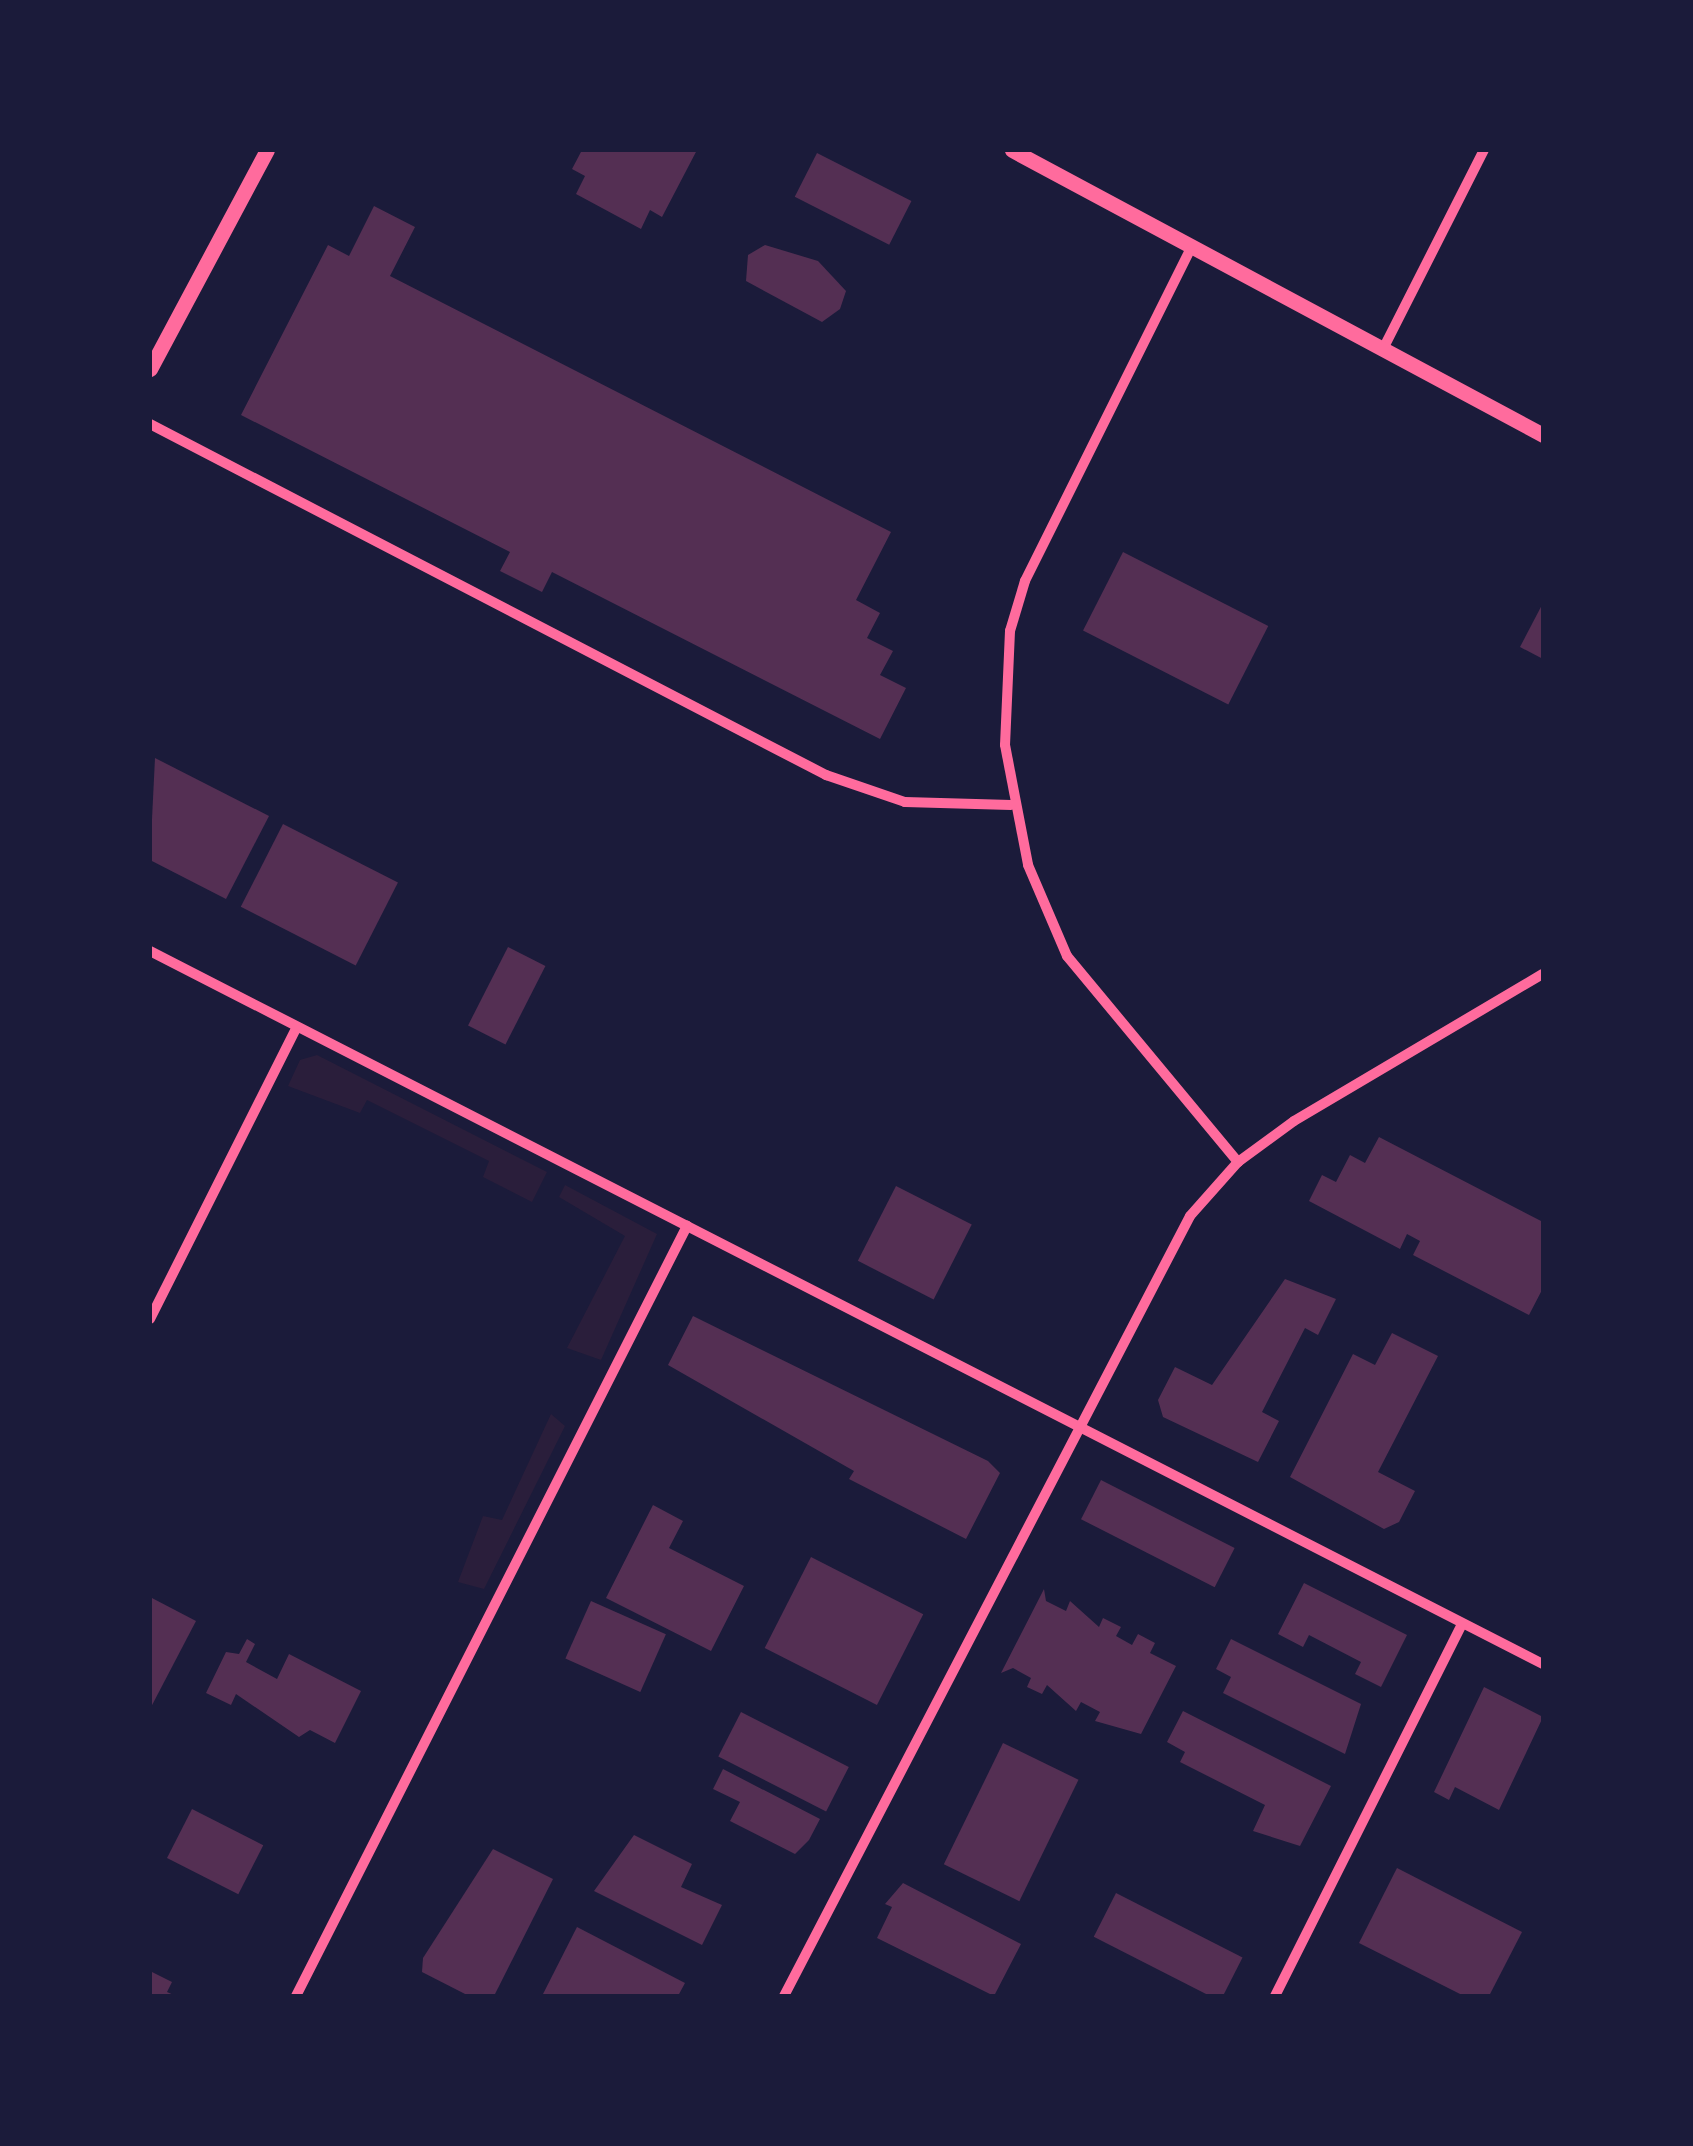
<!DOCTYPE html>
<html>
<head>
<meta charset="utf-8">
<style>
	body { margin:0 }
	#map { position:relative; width:1693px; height:2146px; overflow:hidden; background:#1b1b3a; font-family:"DM Sans",sans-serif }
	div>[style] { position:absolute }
	.green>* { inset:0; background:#2a1e3b }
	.building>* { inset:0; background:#542f53; transform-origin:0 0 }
	.minor>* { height:10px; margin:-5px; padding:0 5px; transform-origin:5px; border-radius:5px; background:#ff6b9d }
	.secondary>* { height:15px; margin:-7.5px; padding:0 7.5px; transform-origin:7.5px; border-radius:7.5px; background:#ff6b9d }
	span { translate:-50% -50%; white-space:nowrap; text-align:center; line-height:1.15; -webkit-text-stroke:8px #1b1b3a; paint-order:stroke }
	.frame { position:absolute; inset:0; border:152px solid #1b1b3a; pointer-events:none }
</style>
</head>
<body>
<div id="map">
	<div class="green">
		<div style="clip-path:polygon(317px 1055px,547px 1172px,532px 1202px,483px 1177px,489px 1161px,367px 1100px,360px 1113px,288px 1086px,300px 1060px)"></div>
		<div style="clip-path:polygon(565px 1185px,657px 1234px,601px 1360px,567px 1348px,625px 1236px,559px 1197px)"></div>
		<div style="clip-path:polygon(551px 1414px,565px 1426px,484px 1589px,458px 1582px,483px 1516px,502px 1520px)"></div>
	</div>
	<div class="building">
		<div style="clip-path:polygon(582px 150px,697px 150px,662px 217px,650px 210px,641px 229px,576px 194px,585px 176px,572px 169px)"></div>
		<div style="left:817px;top:153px;width:106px;height:49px;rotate:27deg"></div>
		<div style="clip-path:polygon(374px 206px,415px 227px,390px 276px,891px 532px,856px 600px,880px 613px,867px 638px,893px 651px,880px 675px,906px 688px,880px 739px,552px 572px,542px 592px,500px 571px,510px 552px,241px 415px,328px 245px,349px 256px)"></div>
		<div style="clip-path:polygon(765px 245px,818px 261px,846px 291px,840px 309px,822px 322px,746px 281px,748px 255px)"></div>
		<div style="left:1123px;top:552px;width:163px;height:88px;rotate:27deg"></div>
		<div style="clip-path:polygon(1543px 603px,1543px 659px,1520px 647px)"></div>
		<div style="clip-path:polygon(155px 758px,269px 816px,226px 899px,150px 860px)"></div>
		<div style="left:283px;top:824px;width:129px;height:93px;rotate:27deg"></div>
		<div style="left:508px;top:947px;width:42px;height:88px;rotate:27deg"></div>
		<div style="clip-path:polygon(1379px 1137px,1543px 1222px,1543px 1288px,1529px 1315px,1413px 1255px,1420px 1241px,1407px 1234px,1400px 1249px,1309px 1201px,1322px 1175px,1336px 1182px,1350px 1155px,1365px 1163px)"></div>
		<div style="left:896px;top:1186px;width:85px;height:84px;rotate:27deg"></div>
		<div style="clip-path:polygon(1285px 1279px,1336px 1299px,1318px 1335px,1305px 1328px,1262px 1412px,1279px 1421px,1258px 1462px,1163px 1417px,1158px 1400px,1175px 1367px,1212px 1385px)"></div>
		<div style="clip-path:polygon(693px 1316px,988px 1461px,1000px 1473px,966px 1539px,849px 1479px,854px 1471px,668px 1365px)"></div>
		<div style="clip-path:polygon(1392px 1333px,1438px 1356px,1378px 1472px,1415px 1491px,1399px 1522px,1384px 1529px,1290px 1477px,1353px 1354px,1375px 1365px)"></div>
		<div style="left:1101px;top:1480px;width:150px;height:44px;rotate:27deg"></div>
		<div style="clip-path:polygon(653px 1505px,683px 1521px,669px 1548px,744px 1586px,711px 1651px,606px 1598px)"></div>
		<div style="left:811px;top:1557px;width:126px;height:102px;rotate:27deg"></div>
		<div style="clip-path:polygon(1304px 1583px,1407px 1635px,1381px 1687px,1355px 1674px,1361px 1662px,1309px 1635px,1303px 1647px,1278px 1634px)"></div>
		<div style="clip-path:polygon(1044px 1589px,1046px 1601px,1066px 1611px,1070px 1601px,1099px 1627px,1103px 1618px,1121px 1627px,1116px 1636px,1132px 1645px,1138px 1634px,1155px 1643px,1150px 1653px,1176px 1666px,1141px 1734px,1095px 1721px,1100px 1712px,1081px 1702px,1076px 1711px,1047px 1685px,1042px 1694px,1027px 1687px,1031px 1678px,1013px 1668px,1001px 1673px)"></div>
		<div style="clip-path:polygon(150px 1597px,196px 1621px,150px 1709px)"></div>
		<div style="left:591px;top:1601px;width:82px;height:63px;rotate:24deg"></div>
		<div style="clip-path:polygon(247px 1639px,255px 1644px,246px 1662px,277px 1679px,289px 1654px,361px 1691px,335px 1743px,310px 1730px,299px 1737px,236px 1694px,231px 1705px,206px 1693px,226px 1652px,239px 1654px)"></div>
		<div style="clip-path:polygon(1231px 1639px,1361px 1704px,1345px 1754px,1223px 1693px,1231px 1677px,1216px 1669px)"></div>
		<div style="clip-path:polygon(1484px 1687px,1543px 1717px,1499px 1810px,1455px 1787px,1449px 1800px,1434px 1792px)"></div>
		<div style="clip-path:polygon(1183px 1711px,1331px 1786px,1300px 1846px,1253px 1831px,1265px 1805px,1180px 1762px,1185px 1752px,1167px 1742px)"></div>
		<div style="left:741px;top:1712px;width:121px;height:50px;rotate:27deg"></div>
		<div style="left:1003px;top:1743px;width:84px;height:135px;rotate:26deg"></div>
		<div style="clip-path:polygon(723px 1769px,820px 1819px,809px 1840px,795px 1854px,730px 1821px,740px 1802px,713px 1789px)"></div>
		<div style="left:192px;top:1809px;width:80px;height:55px;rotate:27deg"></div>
		<div style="clip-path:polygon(634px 1835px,692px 1864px,681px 1887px,722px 1905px,702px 1945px,594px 1891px)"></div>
		<div style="clip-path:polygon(493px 1849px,553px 1879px,494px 1996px,469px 1996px,422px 1972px,423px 1958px)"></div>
		<div style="clip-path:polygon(1397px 1868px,1522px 1932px,1489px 1996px,1464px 1996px,1359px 1943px)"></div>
		<div style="clip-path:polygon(903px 1883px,1021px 1944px,994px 1996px,877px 1938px,892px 1907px,885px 1904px)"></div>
		<div style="left:1116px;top:1893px;width:142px;height:49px;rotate:27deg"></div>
		<div style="clip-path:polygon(577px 1927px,685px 1983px,678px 1996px,542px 1996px)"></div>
		<div style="clip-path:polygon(150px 1971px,172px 1982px,167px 1992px,176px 1996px,150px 1996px)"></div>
	</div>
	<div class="minor">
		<div style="left:1190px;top:250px;width:370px;rotate:116.5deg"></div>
		<div style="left:1025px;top:581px;width:52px;rotate:106.7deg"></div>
		<div style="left:1010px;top:631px;width:114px;rotate:92.5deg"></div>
		<div style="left:1005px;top:745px;width:122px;rotate:79.1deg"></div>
		<div style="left:1028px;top:865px;width:99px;rotate:66.8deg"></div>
		<div style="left:1067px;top:956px;width:268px;rotate:50.3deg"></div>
		<div style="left:1382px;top:351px;width:225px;rotate:-63.1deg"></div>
		<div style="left:150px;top:424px;width:762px;rotate:27.44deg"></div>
		<div style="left:826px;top:775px;width:83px;rotate:18.9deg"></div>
		<div style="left:905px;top:802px;width:106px;rotate:1.6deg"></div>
		<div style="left:150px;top:951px;width:1565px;rotate:27.11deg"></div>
		<div style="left:150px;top:1319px;width:327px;rotate:-63.3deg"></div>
		<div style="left:296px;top:1996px;width:864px;rotate:-63.08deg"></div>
		<div style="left:784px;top:1996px;width:879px;rotate:-62.5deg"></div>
		<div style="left:1190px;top:1216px;width:72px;rotate:-48.4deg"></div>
		<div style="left:1238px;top:1162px;width:69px;rotate:-36.2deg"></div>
		<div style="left:1294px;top:1121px;width:289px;rotate:-30.6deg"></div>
		<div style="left:1275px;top:1996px;width:416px;rotate:-63.3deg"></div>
	</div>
	<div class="secondary">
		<div style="left:1012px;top:150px;width:603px;rotate:28.22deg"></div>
		<div style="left:150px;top:369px;width:248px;rotate:-61.9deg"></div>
	</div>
	<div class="frame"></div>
</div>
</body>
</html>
